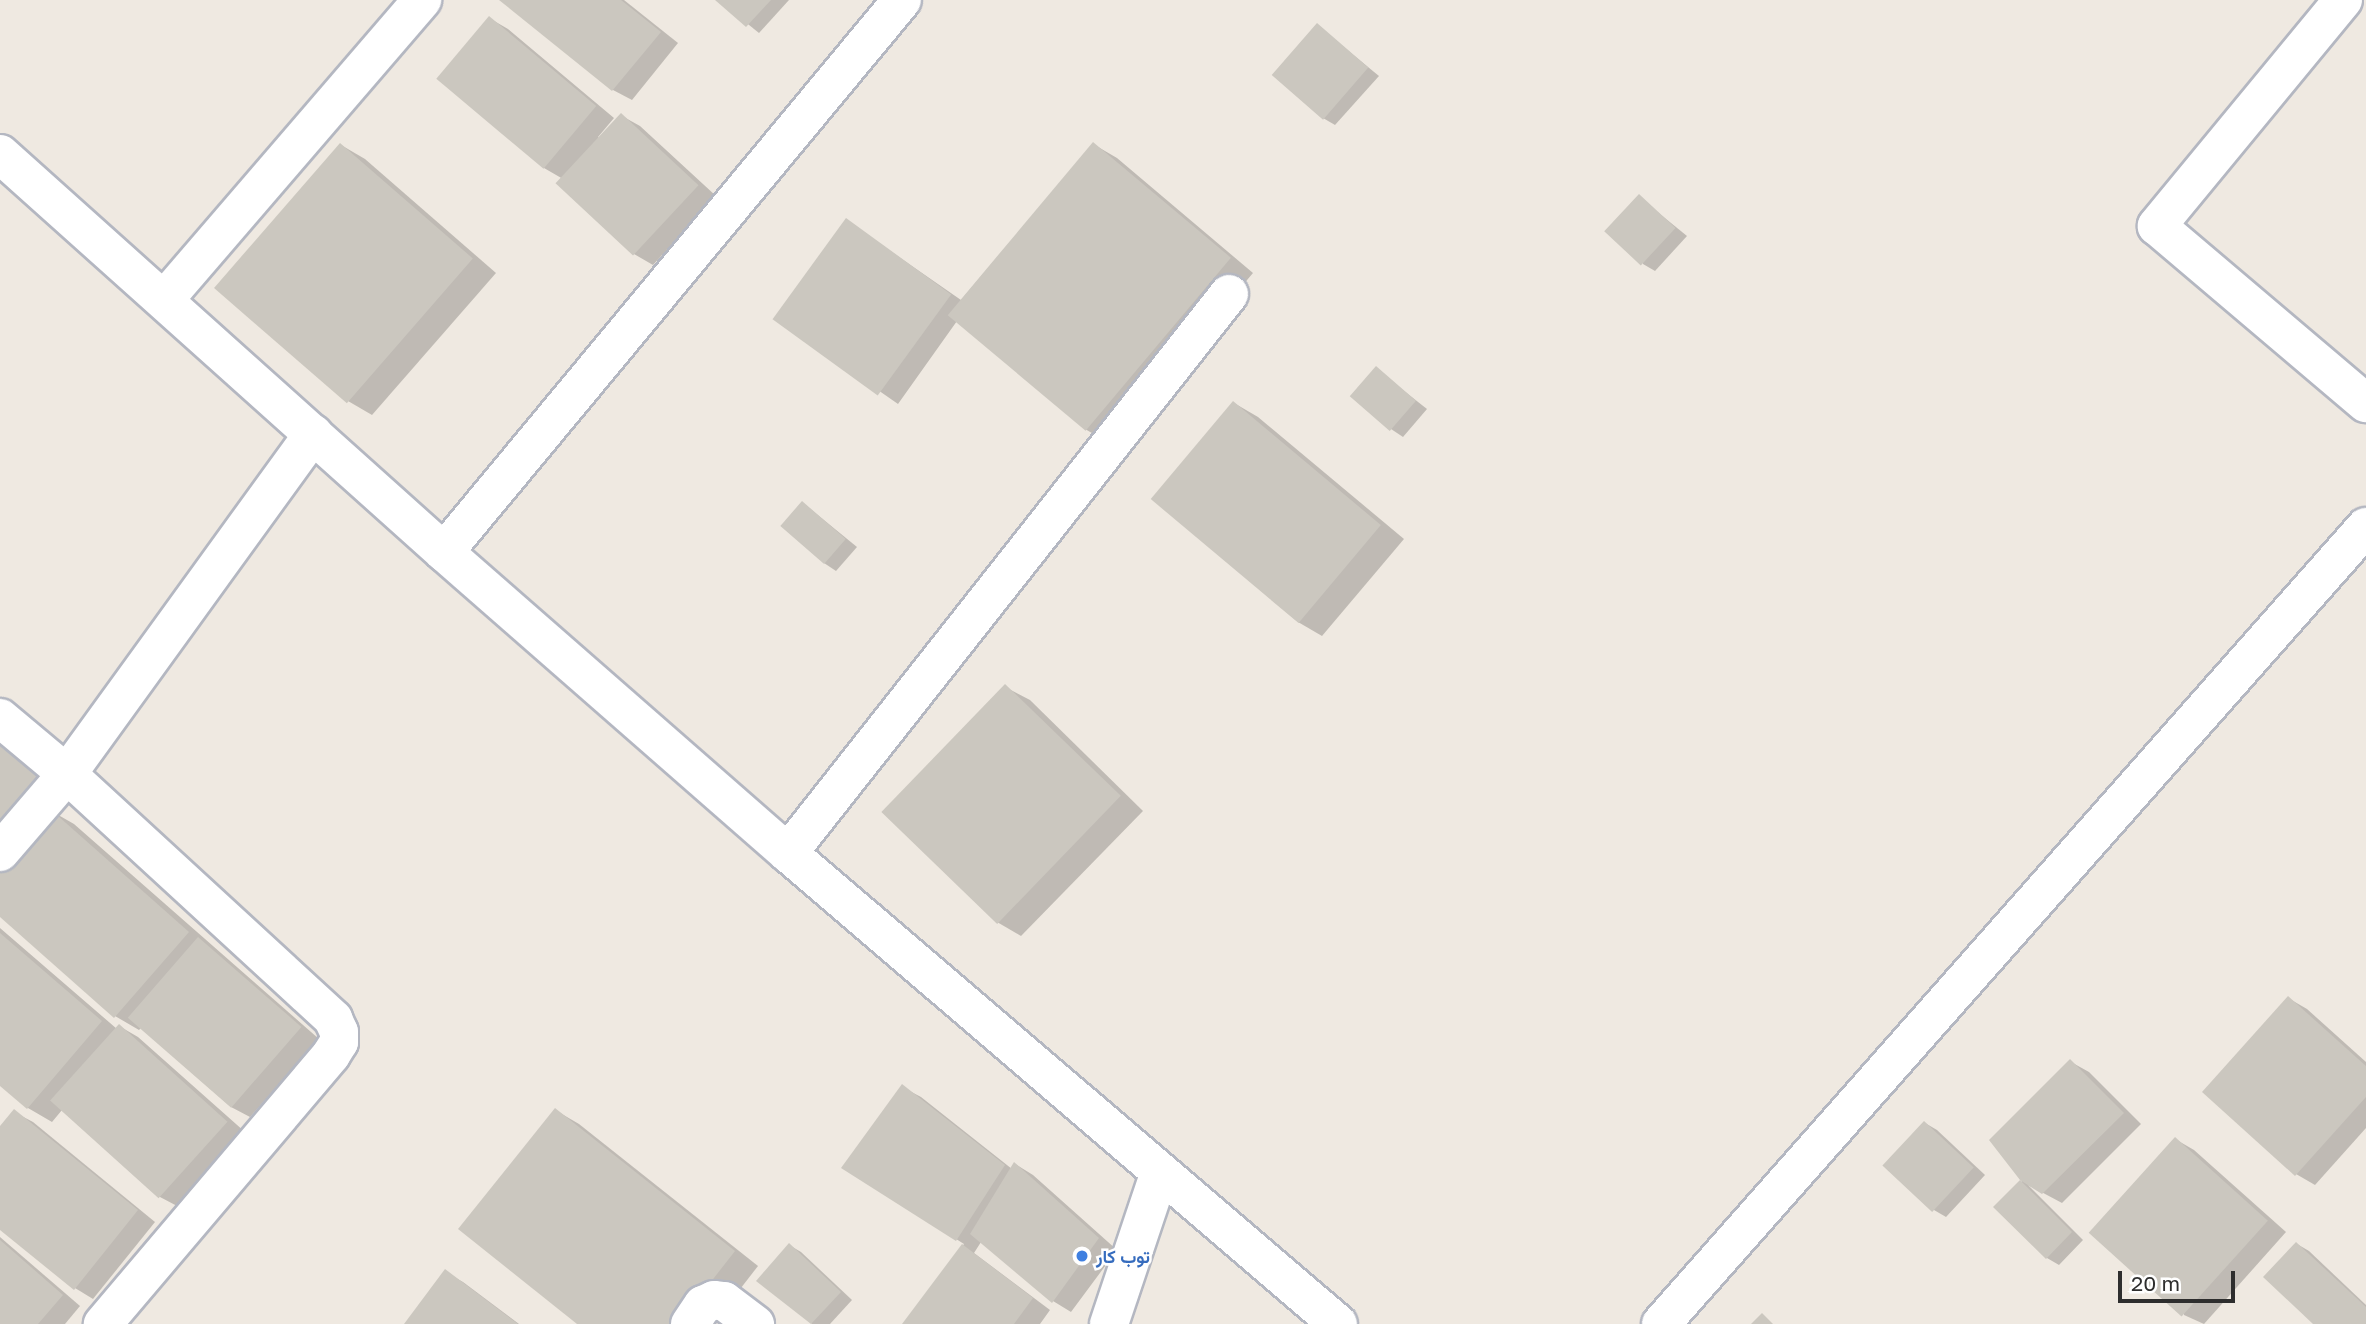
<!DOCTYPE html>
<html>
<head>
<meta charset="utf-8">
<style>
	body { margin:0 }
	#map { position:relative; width:2366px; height:1324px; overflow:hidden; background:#efe9e1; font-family:"Golos Text",Vazirmatn,sans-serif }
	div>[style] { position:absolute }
	.shadow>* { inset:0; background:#0003 }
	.building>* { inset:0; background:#cbc7bf; transform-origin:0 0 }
	.roads { filter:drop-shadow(2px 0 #b4b7c1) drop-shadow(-2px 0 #b4b7c1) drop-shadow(0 2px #b4b7c1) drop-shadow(0 -2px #b4b7c1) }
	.street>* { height:38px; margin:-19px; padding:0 19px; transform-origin:19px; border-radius:19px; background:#fff }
	.secondary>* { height:38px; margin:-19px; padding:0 19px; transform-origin:19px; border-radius:19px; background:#fff }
	.dots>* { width:19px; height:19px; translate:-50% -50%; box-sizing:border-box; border:4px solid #fff; border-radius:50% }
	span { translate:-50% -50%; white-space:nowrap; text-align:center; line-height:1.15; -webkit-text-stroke:5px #fff; paint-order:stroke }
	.shop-label { font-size:18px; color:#366cbe; font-weight:700 }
	.left { translate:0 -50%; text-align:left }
	.scale { position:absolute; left:2118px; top:1271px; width:117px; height:32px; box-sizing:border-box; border:4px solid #2e2e2e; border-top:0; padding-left:9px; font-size:21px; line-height:24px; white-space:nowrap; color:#2e2e2e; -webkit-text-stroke:5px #fff; paint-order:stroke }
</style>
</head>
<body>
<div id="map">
	<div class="shadow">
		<div style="clip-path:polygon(502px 0,624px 0,678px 43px,632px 100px,613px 90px)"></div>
		<div style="clip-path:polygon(718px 0,789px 0,759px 33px)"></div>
		<div style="clip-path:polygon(489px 18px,508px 29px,614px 118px,598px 137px,600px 139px,622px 116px,640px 126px,716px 196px,653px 265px,634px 254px,559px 183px,563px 179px,544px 168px)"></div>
		<div style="clip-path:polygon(1318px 26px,1379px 76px,1335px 125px,1323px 118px)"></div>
		<div style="clip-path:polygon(1093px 144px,1117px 158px,1253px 273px,1109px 443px,1085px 429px,957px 321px,898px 404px,776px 319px,847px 221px,961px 300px)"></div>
		<div style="clip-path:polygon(341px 145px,365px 159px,496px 273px,372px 415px,348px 401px)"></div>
		<div style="clip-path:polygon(1639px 197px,1687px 236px,1655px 271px,1643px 264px)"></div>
		<div style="clip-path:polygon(1376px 369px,1427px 409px,1403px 437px,1391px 429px)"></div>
		<div style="clip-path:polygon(1234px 403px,1258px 417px,1404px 539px,1322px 636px,1298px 622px,1153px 499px)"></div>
		<div style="clip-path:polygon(803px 503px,857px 547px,836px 571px,824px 563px)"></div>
		<div style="clip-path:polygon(1005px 687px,1030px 700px,1143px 811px,1021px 936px,997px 922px)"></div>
		<div style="clip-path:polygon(53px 812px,74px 824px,319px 1039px,250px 1117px,231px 1107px,141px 1028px,139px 1030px,115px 1016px,0 915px)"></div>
		<div style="clip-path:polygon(0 928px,117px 1029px,119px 1026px,138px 1037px,245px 1132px,179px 1207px,160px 1197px,62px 1110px,52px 1122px,28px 1108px,0 1084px)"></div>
		<div style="clip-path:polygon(2288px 998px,2307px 1009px,2366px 1062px,2366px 1128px,2315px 1185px,2296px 1174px)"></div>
		<div style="clip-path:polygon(2071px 1062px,2089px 1072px,2141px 1124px,2062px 1203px,2028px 1185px,2083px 1240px,2059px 1265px,2047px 1258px,1996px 1207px,2024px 1179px)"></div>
		<div style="clip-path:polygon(902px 1087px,921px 1097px,1012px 1169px,1015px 1164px,1033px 1175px,1117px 1250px,1071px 1312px,1053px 1301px,981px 1242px,974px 1253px,1050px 1310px,1040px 1324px,904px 1324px,964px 1244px,844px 1168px)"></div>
		<div style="clip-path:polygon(555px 1110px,579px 1124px,758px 1266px,713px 1324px,580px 1324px)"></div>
		<div style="clip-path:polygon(14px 1112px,33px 1122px,155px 1222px,93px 1299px,75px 1288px,0 1228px,0 1129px)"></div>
		<div style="clip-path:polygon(1925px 1123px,1937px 1130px,1985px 1175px,1946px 1217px,1934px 1210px,1886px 1166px)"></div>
		<div style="clip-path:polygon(2175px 1139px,2194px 1150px,2286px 1232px,2204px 1324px,2184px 1315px)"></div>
		<div style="clip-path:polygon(0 1237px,80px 1306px,65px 1324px,0 1324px)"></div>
		<div style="clip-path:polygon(2297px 1244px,2309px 1251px,2366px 1305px,2366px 1324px,2316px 1324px)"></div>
		<div style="clip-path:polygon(789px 1245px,801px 1252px,852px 1300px,830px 1324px,812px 1324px,759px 1281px)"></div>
		<div style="clip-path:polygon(445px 1272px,463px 1282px,519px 1324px,406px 1324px)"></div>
	</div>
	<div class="building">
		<div style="clip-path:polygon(499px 0,621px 0,661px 32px,612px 91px)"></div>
		<div style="clip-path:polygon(715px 0,771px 0,746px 27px)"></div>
		<div style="left:489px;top:16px;width:140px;height:82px;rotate:40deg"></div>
		<div style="left:1317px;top:23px;width:68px;height:69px;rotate:41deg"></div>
		<div style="left:621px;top:113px;width:106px;height:96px;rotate:43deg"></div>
		<div style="left:1093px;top:142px;width:180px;height:226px;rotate:40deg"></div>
		<div style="left:340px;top:143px;width:176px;height:192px;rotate:41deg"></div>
		<div style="left:1639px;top:194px;width:50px;height:51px;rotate:43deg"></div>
		<div style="left:846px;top:218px;width:130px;height:125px;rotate:36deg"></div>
		<div style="left:1376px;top:366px;width:53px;height:40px;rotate:41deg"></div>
		<div style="left:1233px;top:401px;width:193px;height:128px;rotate:40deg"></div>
		<div style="left:802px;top:501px;width:58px;height:33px;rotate:41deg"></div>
		<div style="left:1005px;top:684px;width:161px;height:178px;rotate:44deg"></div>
		<div style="clip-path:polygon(0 736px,52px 782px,0 840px)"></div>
		<div style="clip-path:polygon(49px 808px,189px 932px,114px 1018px,0 917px,0 864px)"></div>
		<div style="clip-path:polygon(0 933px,102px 1021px,27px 1109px,0 1086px)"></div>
		<div style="left:198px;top:937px;width:137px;height:107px;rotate:41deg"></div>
		<div style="clip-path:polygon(2288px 996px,2366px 1066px,2366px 1097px,2295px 1176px,2202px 1092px)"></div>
		<div style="left:119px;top:1024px;width:146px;height:103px;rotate:42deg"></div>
		<div style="clip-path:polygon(2070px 1059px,2124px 1113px,2042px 1194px,2020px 1180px,2072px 1232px,2046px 1259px,1993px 1207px,2020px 1180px,1989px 1140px)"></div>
		<div style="clip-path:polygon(902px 1084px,1005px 1165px,956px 1241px,841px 1168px)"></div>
		<div style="clip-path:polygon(555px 1108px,735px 1251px,678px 1324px,577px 1324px,458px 1229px)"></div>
		<div style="clip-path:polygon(14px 1109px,138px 1210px,74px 1290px,0 1230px,0 1126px)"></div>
		<div style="left:1924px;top:1121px;width:68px;height:61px;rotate:43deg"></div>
		<div style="left:2175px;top:1137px;width:125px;height:129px;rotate:42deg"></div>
		<div style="clip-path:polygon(1014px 1162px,1099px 1238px,1052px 1303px,970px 1234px)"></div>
		<div style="clip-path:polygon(0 1240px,63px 1295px,38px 1324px,0 1324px)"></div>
		<div style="clip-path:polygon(2296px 1242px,2366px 1307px,2366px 1324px,2313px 1324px,2263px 1277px)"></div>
		<div style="clip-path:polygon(789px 1243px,841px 1292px,811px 1324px,756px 1281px)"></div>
		<div style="clip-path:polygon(962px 1244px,1033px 1298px,1014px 1324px,902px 1324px)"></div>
		<div style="clip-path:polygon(445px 1269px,518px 1324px,404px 1324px)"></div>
		<div style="clip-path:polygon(1762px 1313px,1773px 1324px,1751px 1324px)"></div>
	</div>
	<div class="roads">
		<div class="street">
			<div style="left:2343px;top:0;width:293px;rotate:129.5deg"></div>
			<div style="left:2157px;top:226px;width:274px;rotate:40.3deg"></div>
			<div style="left:164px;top:300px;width:396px;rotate:-49.3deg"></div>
			<div style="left:444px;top:552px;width:717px;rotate:-50.32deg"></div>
			<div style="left:0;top:718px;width:87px;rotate:39.9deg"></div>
			<div style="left:67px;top:774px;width:362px;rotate:42.6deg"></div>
			<div style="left:333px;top:1019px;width:14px;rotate:65deg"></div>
			<div style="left:339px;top:1032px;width:10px;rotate:90deg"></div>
			<div style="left:339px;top:1042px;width:15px;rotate:122deg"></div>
			<div style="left:331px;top:1055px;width:353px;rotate:130.3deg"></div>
			<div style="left:0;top:852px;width:103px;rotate:-49.3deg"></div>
			<div style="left:67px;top:774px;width:420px;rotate:-54.1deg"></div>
			<div style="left:788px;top:853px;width:712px;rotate:-51.73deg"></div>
			<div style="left:690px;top:1324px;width:23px;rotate:-56deg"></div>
			<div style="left:703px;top:1305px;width:12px;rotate:-24deg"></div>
			<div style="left:714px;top:1300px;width:10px;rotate:6deg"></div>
			<div style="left:724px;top:1301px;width:39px;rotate:37deg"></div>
			<div style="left:1109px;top:1324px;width:160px;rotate:-71.5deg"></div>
			<div style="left:1661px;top:1324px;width:1064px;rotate:-48.51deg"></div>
		</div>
		<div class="secondary">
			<div style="left:0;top:154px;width:596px;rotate:41.87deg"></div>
			<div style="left:444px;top:552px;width:457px;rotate:41.2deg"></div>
			<div style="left:788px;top:853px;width:724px;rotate:40.58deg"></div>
		</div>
	</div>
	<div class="dots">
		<div style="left:1082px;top:1256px;background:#3f7fe0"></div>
	</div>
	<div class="shop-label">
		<span class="left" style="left:1096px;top:1256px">توب كار</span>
	</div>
	<div class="scale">20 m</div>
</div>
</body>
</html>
